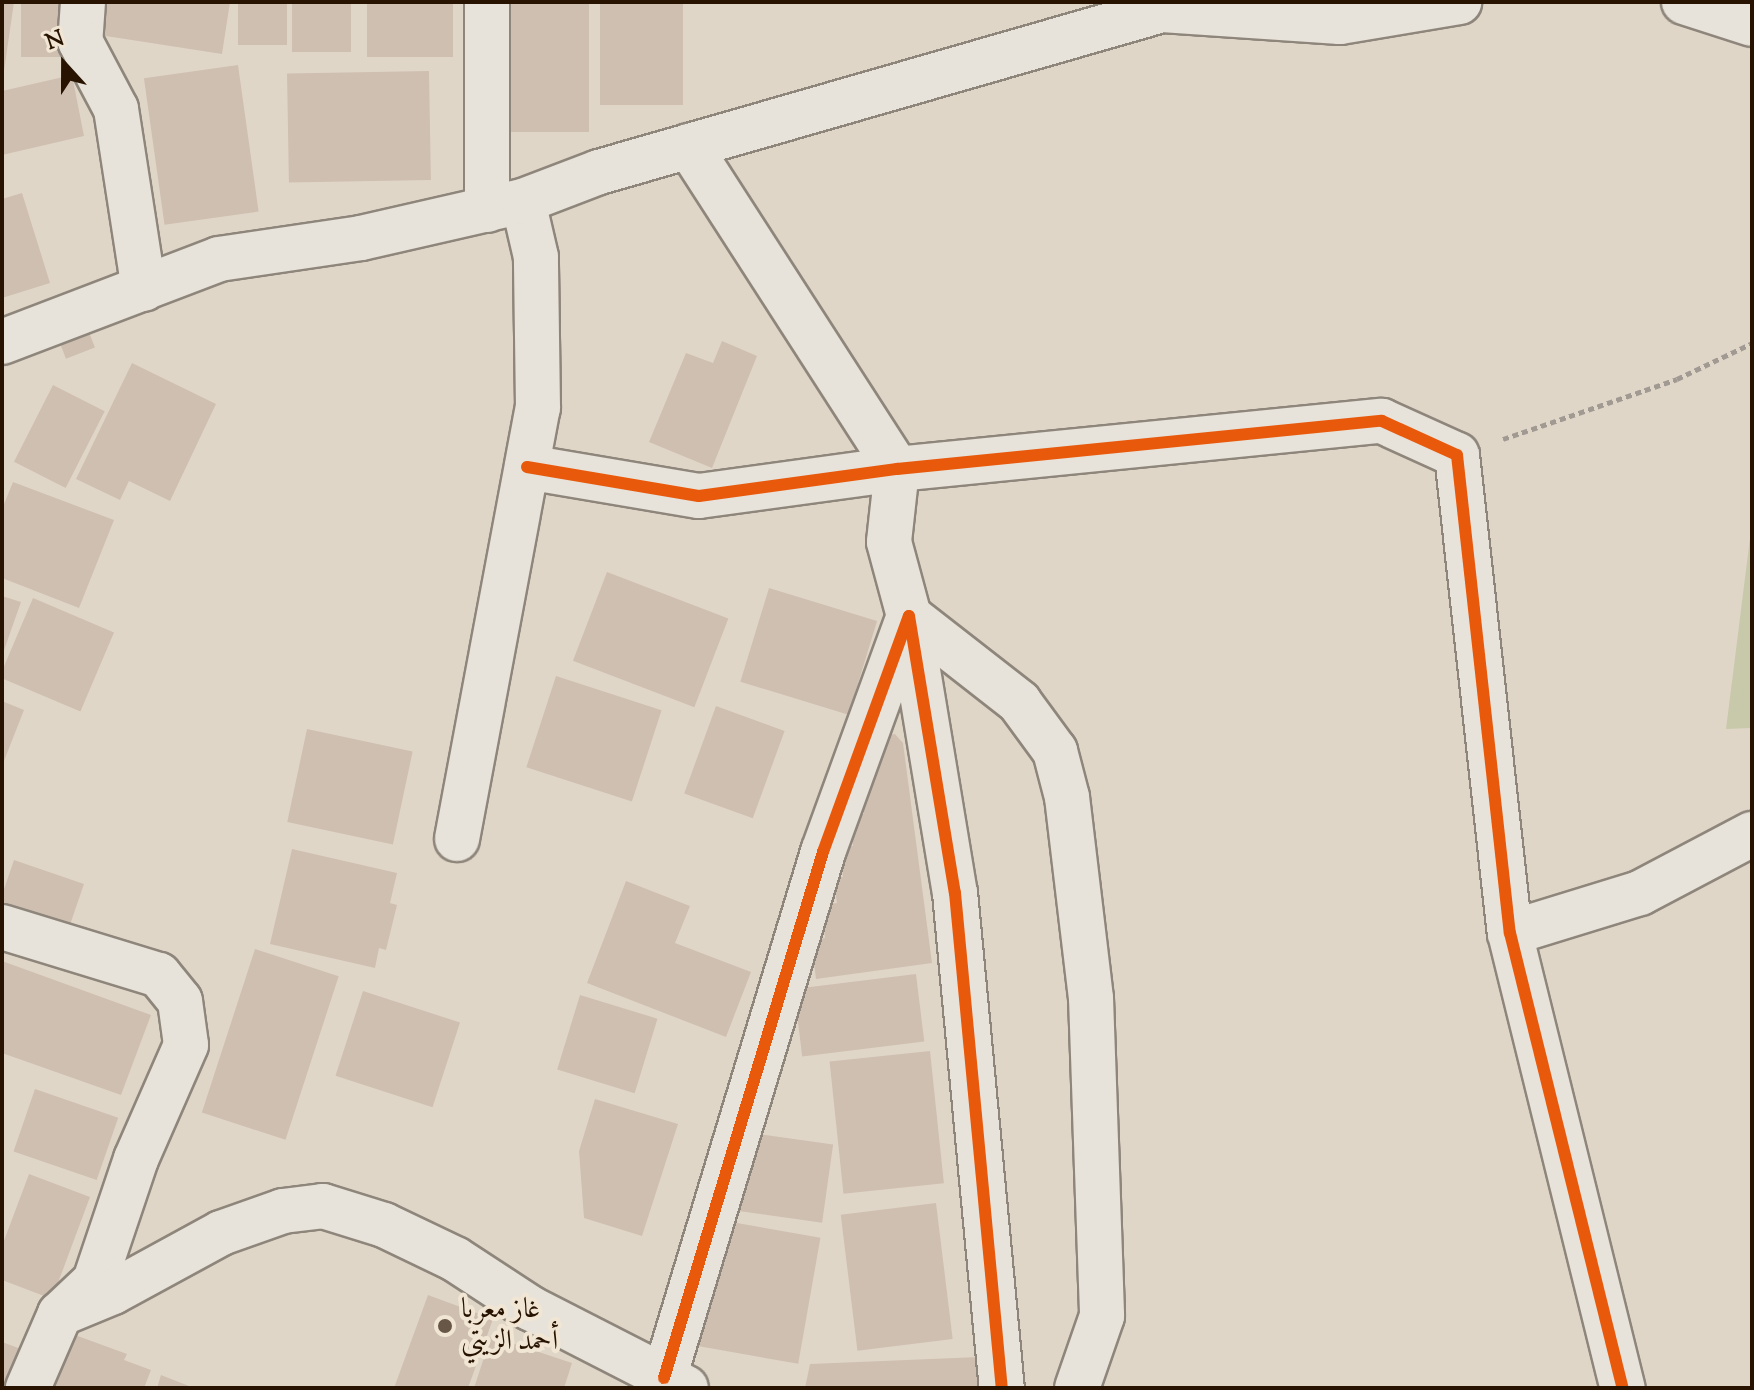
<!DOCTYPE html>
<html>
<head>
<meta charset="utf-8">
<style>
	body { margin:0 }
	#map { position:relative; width:1754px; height:1390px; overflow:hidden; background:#e0d6c8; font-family:"Sorts Mill Goudy",Amiri,serif }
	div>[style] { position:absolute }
	.green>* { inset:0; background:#c8c9ab }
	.building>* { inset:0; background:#cfbfb1; transform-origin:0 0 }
	.path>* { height:5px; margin-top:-2.5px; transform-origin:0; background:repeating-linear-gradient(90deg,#a09a93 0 6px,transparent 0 10px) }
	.roads { filter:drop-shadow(2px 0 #8e867b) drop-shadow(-2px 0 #8e867b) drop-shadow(0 2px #8e867b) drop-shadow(0 -2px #8e867b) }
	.minor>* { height:44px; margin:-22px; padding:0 22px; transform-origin:22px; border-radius:22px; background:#e7e2da }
	.tertiary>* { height:44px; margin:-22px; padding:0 22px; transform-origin:22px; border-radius:22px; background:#e7e2da }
	.cycleway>* { height:12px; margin:-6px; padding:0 6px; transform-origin:6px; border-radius:6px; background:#e8590c }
	.dots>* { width:22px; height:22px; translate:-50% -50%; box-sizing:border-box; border:4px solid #f1e6d4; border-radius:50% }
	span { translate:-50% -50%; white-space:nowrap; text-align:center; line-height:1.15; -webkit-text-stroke:8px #f1e6d4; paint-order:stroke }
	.poi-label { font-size:28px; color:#271300 }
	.left { translate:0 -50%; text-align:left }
	.frame { position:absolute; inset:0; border:4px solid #271300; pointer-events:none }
	.north { position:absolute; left:24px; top:24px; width:80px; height:80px; -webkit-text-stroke:6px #f1e6d4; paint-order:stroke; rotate:339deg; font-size:22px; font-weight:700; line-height:32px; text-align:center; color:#271300 }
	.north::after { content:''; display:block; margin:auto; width:28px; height:36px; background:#271300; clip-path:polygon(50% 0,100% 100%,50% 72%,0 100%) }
</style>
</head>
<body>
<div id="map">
	<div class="green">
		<div style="clip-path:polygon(1752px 522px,1752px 728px,1726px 729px)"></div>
	</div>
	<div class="building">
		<div style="clip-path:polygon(2px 2px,14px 2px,4px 71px,2px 71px)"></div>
		<div style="left:21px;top:2px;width:52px;height:55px"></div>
		<div style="clip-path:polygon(98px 2px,230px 2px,222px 54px,93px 34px)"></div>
		<div style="left:238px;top:2px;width:49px;height:43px"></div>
		<div style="left:292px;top:2px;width:59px;height:50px"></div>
		<div style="left:367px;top:2px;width:86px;height:55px"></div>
		<div style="left:507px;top:2px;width:82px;height:130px"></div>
		<div style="left:600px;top:2px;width:83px;height:103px"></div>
		<div style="left:238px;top:65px;width:148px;height:95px;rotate:82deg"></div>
		<div style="left:429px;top:71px;width:109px;height:142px;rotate:89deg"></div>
		<div style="clip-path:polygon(72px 75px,84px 136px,2px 155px,2px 91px)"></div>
		<div style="clip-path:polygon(22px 193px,50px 283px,2px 298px,2px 199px)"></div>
		<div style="left:82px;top:314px;width:36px;height:31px;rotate:69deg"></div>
		<div style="clip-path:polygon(722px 341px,757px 356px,712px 468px,649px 442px,686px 353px,713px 363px)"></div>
		<div style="clip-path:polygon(132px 363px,216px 404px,170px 501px,129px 481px,120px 500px,76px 479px)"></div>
		<div style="left:53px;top:385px;width:58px;height:86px;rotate:27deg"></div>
		<div style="clip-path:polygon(13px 482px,114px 520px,79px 608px,2px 578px,2px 509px)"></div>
		<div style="left:607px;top:572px;width:130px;height:95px;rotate:21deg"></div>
		<div style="left:769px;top:588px;width:113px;height:98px;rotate:17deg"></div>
		<div style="clip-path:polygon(2px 596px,21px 602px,2px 656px)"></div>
		<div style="left:33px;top:598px;width:88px;height:86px;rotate:23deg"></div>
		<div style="left:556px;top:676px;width:111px;height:96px;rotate:18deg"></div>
		<div style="clip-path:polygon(2px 701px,24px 710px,2px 766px)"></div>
		<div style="left:716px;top:706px;width:73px;height:93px;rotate:20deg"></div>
		<div style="left:307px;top:729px;width:108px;height:95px;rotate:12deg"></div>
		<div style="clip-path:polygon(895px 734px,903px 743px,932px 963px,816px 979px,811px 940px,825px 938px,821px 905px,837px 903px,833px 878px,843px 877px,839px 847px,853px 846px,849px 816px,864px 814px,860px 782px,872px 781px,875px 747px,882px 737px)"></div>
		<div style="clip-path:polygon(292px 849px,397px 873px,390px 903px,397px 905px,386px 950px,379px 948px,375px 968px,270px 944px)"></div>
		<div style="left:14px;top:860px;width:74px;height:44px;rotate:19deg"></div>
		<div style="clip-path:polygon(626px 881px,690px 906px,675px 943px,751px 972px,726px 1037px,587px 983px)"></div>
		<div style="left:255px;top:949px;width:88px;height:172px;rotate:18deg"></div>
		<div style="clip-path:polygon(2px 961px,151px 1015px,121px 1095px,2px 1053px)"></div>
		<div style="left:916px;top:974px;width:68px;height:123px;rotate:83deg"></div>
		<div style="left:363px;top:991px;width:102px;height:89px;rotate:18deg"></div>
		<div style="left:580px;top:995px;width:81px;height:78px;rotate:17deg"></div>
		<div style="left:930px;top:1051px;width:133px;height:101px;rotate:84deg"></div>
		<div style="left:35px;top:1089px;width:88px;height:66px;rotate:19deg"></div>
		<div style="clip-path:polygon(595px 1099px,678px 1124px,642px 1236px,584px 1218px,579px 1151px)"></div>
		<div style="left:744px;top:1132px;width:90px;height:79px;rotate:8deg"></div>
		<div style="clip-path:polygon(29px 1174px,90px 1197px,52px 1299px,2px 1280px,2px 1246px)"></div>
		<div style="left:936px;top:1203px;width:137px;height:96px;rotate:83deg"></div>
		<div style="left:720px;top:1220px;width:102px;height:128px;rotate:10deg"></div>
		<div style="clip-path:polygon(428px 1295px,493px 1319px,468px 1388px,394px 1388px)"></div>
		<div style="clip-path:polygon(64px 1331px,127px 1354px,124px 1360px,151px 1370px,144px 1388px,42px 1388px)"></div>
		<div style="clip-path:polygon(491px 1336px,572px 1363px,564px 1388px,474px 1388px)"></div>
		<div style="clip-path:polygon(2px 1342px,32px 1353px,18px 1388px,2px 1388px)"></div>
		<div style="clip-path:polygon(979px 1357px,981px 1388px,805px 1388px,810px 1364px)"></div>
		<div style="clip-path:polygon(161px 1375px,194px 1388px,157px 1388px)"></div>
	</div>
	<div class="path">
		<div style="left:1503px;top:439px;width:184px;rotate:-19deg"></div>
		<div style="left:1677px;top:379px;width:83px;rotate:-25.6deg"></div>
	</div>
	<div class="roads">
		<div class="minor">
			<div style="left:83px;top:2px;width:39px;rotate:94deg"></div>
			<div style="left:80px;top:41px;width:77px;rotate:62.1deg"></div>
			<div style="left:116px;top:109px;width:182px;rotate:81.2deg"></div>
			<div style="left:689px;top:146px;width:384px;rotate:57.2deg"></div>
			<div style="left:897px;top:469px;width:73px;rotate:96.3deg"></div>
			<div style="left:889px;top:542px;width:77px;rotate:74.9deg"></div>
			<div style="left:909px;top:616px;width:140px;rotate:38deg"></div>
			<div style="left:1019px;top:702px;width:61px;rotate:53.7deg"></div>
			<div style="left:1055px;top:751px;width:48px;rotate:75.4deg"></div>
			<div style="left:1067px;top:797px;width:202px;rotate:83.2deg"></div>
			<div style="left:1091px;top:998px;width:318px;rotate:88deg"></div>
			<div style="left:1102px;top:1316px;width:76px;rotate:109.1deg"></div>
			<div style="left:487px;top:210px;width:208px;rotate:-90deg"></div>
			<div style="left:527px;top:467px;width:174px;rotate:9.6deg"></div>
			<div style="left:699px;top:496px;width:200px;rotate:-7.8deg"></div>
			<div style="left:897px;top:469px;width:487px;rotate:-5.7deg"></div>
			<div style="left:1382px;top:421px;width:82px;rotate:24.4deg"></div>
			<div style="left:1457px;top:455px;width:481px;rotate:83.7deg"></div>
			<div style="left:1510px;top:933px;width:469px;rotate:76.1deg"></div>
			<div style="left:457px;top:839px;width:439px;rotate:-79.4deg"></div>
			<div style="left:538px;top:408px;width:151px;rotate:-90.8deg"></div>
			<div style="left:536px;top:257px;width:57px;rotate:-103.1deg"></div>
			<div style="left:2px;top:927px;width:164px;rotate:17deg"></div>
			<div style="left:159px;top:975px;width:33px;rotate:51deg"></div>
			<div style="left:180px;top:1001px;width:44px;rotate:82.2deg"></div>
			<div style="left:186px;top:1045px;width:124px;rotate:113.7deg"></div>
			<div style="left:136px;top:1159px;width:129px;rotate:108.6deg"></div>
			<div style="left:95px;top:1281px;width:48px;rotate:136.7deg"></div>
			<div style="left:60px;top:1314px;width:81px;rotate:113.4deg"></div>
			<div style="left:1510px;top:933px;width:136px;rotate:-17.1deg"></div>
			<div style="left:1640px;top:893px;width:127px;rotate:-27.8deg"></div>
			<div style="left:60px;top:1314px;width:57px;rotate:-22.5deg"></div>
			<div style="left:113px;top:1292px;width:123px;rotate:-28.6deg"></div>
			<div style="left:221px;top:1233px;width:66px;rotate:-19.5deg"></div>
			<div style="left:283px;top:1211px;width:40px;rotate:-7.1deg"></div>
			<div style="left:323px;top:1206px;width:64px;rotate:17.3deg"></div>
			<div style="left:384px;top:1225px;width:79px;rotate:25.6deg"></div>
			<div style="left:455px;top:1259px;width:90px;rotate:33.2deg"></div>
			<div style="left:530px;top:1308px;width:175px;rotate:27.1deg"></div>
			<div style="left:664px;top:1378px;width:550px;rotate:-73.18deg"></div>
			<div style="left:823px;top:852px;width:251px;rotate:-70deg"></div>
			<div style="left:909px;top:616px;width:281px;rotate:80.6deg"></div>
			<div style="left:955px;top:893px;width:497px;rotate:84.6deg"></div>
		</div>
		<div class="tertiary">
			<div style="left:1684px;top:2px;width:71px;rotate:17.9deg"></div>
			<div style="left:2px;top:342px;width:232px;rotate:-20.9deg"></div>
			<div style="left:219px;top:259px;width:144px;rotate:-8.4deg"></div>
			<div style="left:361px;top:238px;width:166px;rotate:-12.9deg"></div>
			<div style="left:523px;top:201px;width:81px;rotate:-20.9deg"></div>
			<div style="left:599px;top:172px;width:586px;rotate:-16.05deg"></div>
			<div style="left:1162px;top:10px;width:178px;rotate:3.9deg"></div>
			<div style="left:1340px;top:22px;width:121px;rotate:-9.5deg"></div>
		</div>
	</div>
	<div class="cycleway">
		<div style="left:527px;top:467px;width:174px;rotate:9.6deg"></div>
		<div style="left:699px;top:496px;width:200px;rotate:-7.8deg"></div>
		<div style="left:897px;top:469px;width:487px;rotate:-5.7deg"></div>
		<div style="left:1382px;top:421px;width:82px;rotate:24.4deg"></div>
		<div style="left:1457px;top:455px;width:481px;rotate:83.7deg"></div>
		<div style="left:1510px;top:933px;width:469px;rotate:76.1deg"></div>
		<div style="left:664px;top:1378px;width:550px;rotate:-73.18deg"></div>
		<div style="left:823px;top:852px;width:251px;rotate:-70deg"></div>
		<div style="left:909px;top:616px;width:281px;rotate:80.6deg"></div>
		<div style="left:955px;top:893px;width:497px;rotate:84.6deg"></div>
	</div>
	<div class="dots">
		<div style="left:445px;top:1326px;background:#685746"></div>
	</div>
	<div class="poi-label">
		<span class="left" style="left:461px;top:1326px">غاز معربا<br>أحمد الزيتي</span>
	</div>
	<div class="frame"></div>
	<div class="north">N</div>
</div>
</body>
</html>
